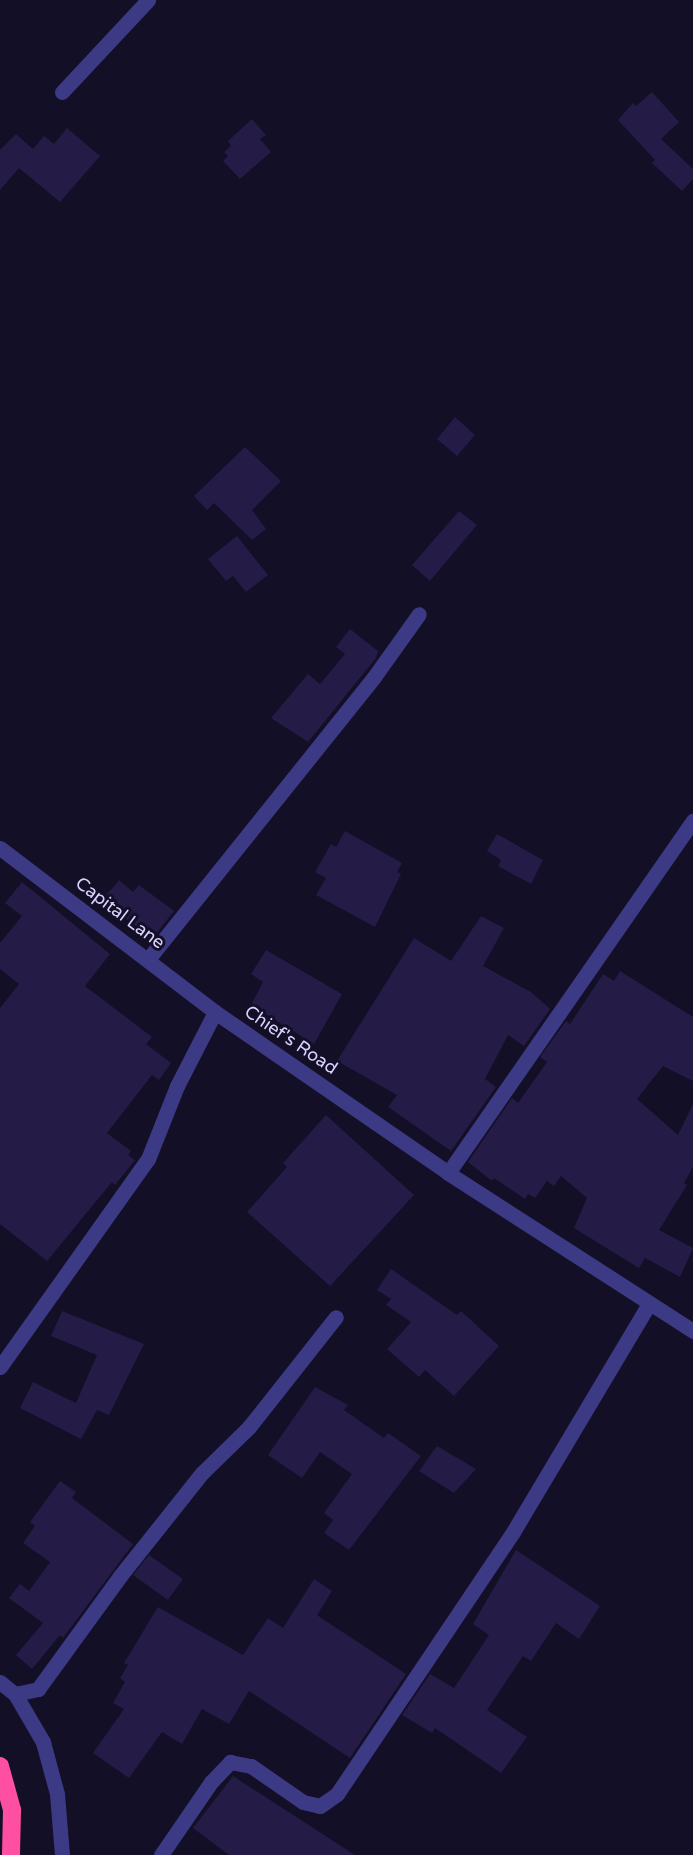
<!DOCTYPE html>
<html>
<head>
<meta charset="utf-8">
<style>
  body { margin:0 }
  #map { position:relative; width:693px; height:1855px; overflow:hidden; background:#130f26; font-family:"Varela Round",sans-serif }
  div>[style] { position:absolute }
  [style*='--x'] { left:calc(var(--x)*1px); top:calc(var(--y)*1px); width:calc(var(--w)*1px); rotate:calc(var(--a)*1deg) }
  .building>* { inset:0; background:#241b47 }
  .minor>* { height:15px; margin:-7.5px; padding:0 7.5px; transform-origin:7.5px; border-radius:7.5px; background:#3d3a85 }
  .highway>* { height:18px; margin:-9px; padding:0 9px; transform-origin:9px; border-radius:9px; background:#ff4fa3 }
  span { translate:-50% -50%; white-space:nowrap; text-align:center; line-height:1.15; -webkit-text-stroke:6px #130f26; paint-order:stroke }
  .street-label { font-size:18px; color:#d9d4ff }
</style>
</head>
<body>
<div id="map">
  <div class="building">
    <i style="clip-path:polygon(652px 92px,679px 122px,661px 139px,693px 169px,693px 179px,682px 191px,652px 163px,655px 160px,618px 120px,633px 103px,636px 106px)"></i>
    <i style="clip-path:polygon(252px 119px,266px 135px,260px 139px,271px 152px,240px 179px,223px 161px,228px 156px,224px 152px,231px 146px,228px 141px)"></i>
    <i style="clip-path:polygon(67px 128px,100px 156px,60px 202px,19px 168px,0 190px,0 150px,16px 134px,33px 149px,44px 136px,54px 144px)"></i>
    <i style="clip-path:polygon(455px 417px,475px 435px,457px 456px,437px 439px)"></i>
    <i style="clip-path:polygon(245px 447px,281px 481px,252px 510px,266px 529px,252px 540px,214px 503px,207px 510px,194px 496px)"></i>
    <i style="clip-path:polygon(459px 511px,477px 525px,430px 581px,412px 565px)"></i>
    <i style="clip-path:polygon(237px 536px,268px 575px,246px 592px,233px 576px,226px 581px,208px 559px)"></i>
    <i style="clip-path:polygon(350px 629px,378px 651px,376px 658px,308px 742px,271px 718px,308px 674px,320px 684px,345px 654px,336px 647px)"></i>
    <i style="clip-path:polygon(345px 831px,402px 863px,397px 872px,401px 874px,375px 927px,316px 895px,326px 878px,315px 872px,331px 844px,336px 847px)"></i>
    <i style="clip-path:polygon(497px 834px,543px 860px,531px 884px,498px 866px,501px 860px,487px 851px)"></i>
    <i style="clip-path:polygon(119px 880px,133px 892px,139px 885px,174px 911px,152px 939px,102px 900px)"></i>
    <i style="clip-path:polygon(22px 882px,110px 954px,85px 986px,152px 1037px,146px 1044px,171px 1063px,159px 1080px,152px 1075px,107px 1133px,131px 1151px,128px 1155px,135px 1160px,115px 1185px,112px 1182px,47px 1261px,0 1224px,0 1008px,19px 984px,0 969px,0 943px,22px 916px,5px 903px)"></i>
    <i style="clip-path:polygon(481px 916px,504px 928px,483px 966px,531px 992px,550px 1009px,524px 1046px,508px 1035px,485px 1079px,496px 1087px,451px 1151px,388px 1107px,397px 1095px,337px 1061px,414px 938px,451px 961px)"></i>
    <i style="clip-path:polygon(266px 950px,342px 994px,314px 1044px,251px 1005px,263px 982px,251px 974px)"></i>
    <i style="clip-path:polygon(620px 971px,693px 1017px,693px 1081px,663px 1066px,637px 1099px,678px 1135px,693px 1104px,693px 1167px,684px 1183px,687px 1185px,659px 1230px,693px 1248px,680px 1277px,645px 1258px,639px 1268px,574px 1228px,587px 1198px,561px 1176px,554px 1186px,547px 1181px,535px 1198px,528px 1194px,525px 1199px,494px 1178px,492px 1181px,468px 1162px,512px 1098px,518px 1103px,547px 1062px,540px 1057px,566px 1021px,570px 1024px,603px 974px,614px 981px)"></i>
    <i style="clip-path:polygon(326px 1115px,414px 1195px,330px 1286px,247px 1212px,287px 1167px,283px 1163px)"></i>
    <i style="clip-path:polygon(391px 1269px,457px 1315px,461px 1311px,499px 1346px,454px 1396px,425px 1370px,419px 1377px,387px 1349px,411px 1322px,386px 1305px,391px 1299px,377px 1290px)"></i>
    <i style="clip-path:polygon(62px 1311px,144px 1344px,109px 1415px,97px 1410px,81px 1439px,20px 1408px,33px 1382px,76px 1403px,97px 1355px,51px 1336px)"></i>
    <i style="clip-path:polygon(315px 1387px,348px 1405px,344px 1410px,384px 1438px,388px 1433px,421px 1456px,349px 1550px,324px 1533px,333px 1520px,324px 1513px,352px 1474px,320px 1452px,302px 1478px,268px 1455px)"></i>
    <i style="clip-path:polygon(437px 1446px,476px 1469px,454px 1493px,419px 1471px)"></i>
    <i style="clip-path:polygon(60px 1481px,76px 1492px,72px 1498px,133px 1544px,63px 1638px,60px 1635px,32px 1669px,16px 1655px,43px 1623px,9px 1598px,20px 1584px,29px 1591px,50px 1562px,23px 1543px,35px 1526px,30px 1522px)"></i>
    <i style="clip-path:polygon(516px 1550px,600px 1606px,579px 1639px,556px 1623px,531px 1661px,523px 1656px,487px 1710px,527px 1737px,501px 1773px,435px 1728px,432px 1733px,402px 1715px,430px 1674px,454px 1688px,489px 1635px,473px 1624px)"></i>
    <i style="clip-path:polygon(149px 1555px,183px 1579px,168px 1600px,133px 1575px)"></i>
    <i style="clip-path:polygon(314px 1579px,332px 1591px,317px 1615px,406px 1674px,350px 1758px,249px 1691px,229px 1724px,202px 1709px,182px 1744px,162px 1732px,129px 1778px,93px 1753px,124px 1709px,113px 1703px,125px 1682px,120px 1678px,128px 1665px,124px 1663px,158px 1607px,243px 1655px,268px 1618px,283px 1628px)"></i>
    <i style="clip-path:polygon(233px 1776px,355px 1855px,229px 1855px,193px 1828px)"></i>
  </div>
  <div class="minor">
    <i style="--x:62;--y:92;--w:126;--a:-46.9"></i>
    <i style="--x:0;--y:848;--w:270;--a:37.3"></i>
    <i style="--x:149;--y:958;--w:360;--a:-51.3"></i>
    <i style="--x:374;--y:677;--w:77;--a:-54.5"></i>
    <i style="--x:448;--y:1173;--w:429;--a:-55.2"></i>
    <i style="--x:0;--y:1367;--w:255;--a:-54.6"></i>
    <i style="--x:148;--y:1159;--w:79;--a:-68.3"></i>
    <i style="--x:177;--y:1086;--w:83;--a:-62.8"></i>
    <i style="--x:215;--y:1012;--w:283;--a:34.6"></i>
    <i style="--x:448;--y:1173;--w:292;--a:32.8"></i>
    <i style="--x:0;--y:1682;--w:19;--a:39"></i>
    <i style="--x:15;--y:1694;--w:56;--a:59.7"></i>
    <i style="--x:43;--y:1742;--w:54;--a:74.9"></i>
    <i style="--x:57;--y:1794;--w:61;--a:85.3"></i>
    <i style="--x:15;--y:1694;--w:24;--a:-12"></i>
    <i style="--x:38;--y:1689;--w:140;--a:-54"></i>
    <i style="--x:120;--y:1576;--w:132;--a:-51.5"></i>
    <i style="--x:202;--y:1473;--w:66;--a:-44.4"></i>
    <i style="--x:249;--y:1427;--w:140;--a:-51.7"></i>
    <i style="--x:161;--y:1855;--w:88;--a:-55.6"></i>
    <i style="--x:211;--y:1782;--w:28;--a:-46"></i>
    <i style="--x:230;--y:1762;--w:21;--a:11"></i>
    <i style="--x:251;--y:1766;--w:63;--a:34.7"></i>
    <i style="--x:303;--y:1802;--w:17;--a:13"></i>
    <i style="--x:320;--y:1806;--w:21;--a:-35"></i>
    <i style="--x:337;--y:1794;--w:316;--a:-56.1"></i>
    <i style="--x:513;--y:1532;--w:265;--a:-59.2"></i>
  </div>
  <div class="highway">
    <i style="--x:0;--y:1766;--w:46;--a:74.7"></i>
    <i style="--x:12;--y:1810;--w:45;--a:91.3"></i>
  </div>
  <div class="street-label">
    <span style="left:120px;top:913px;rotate:37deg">Capital Lane</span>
    <span style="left:291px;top:1040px;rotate:34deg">Chief's Road</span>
  </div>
</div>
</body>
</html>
